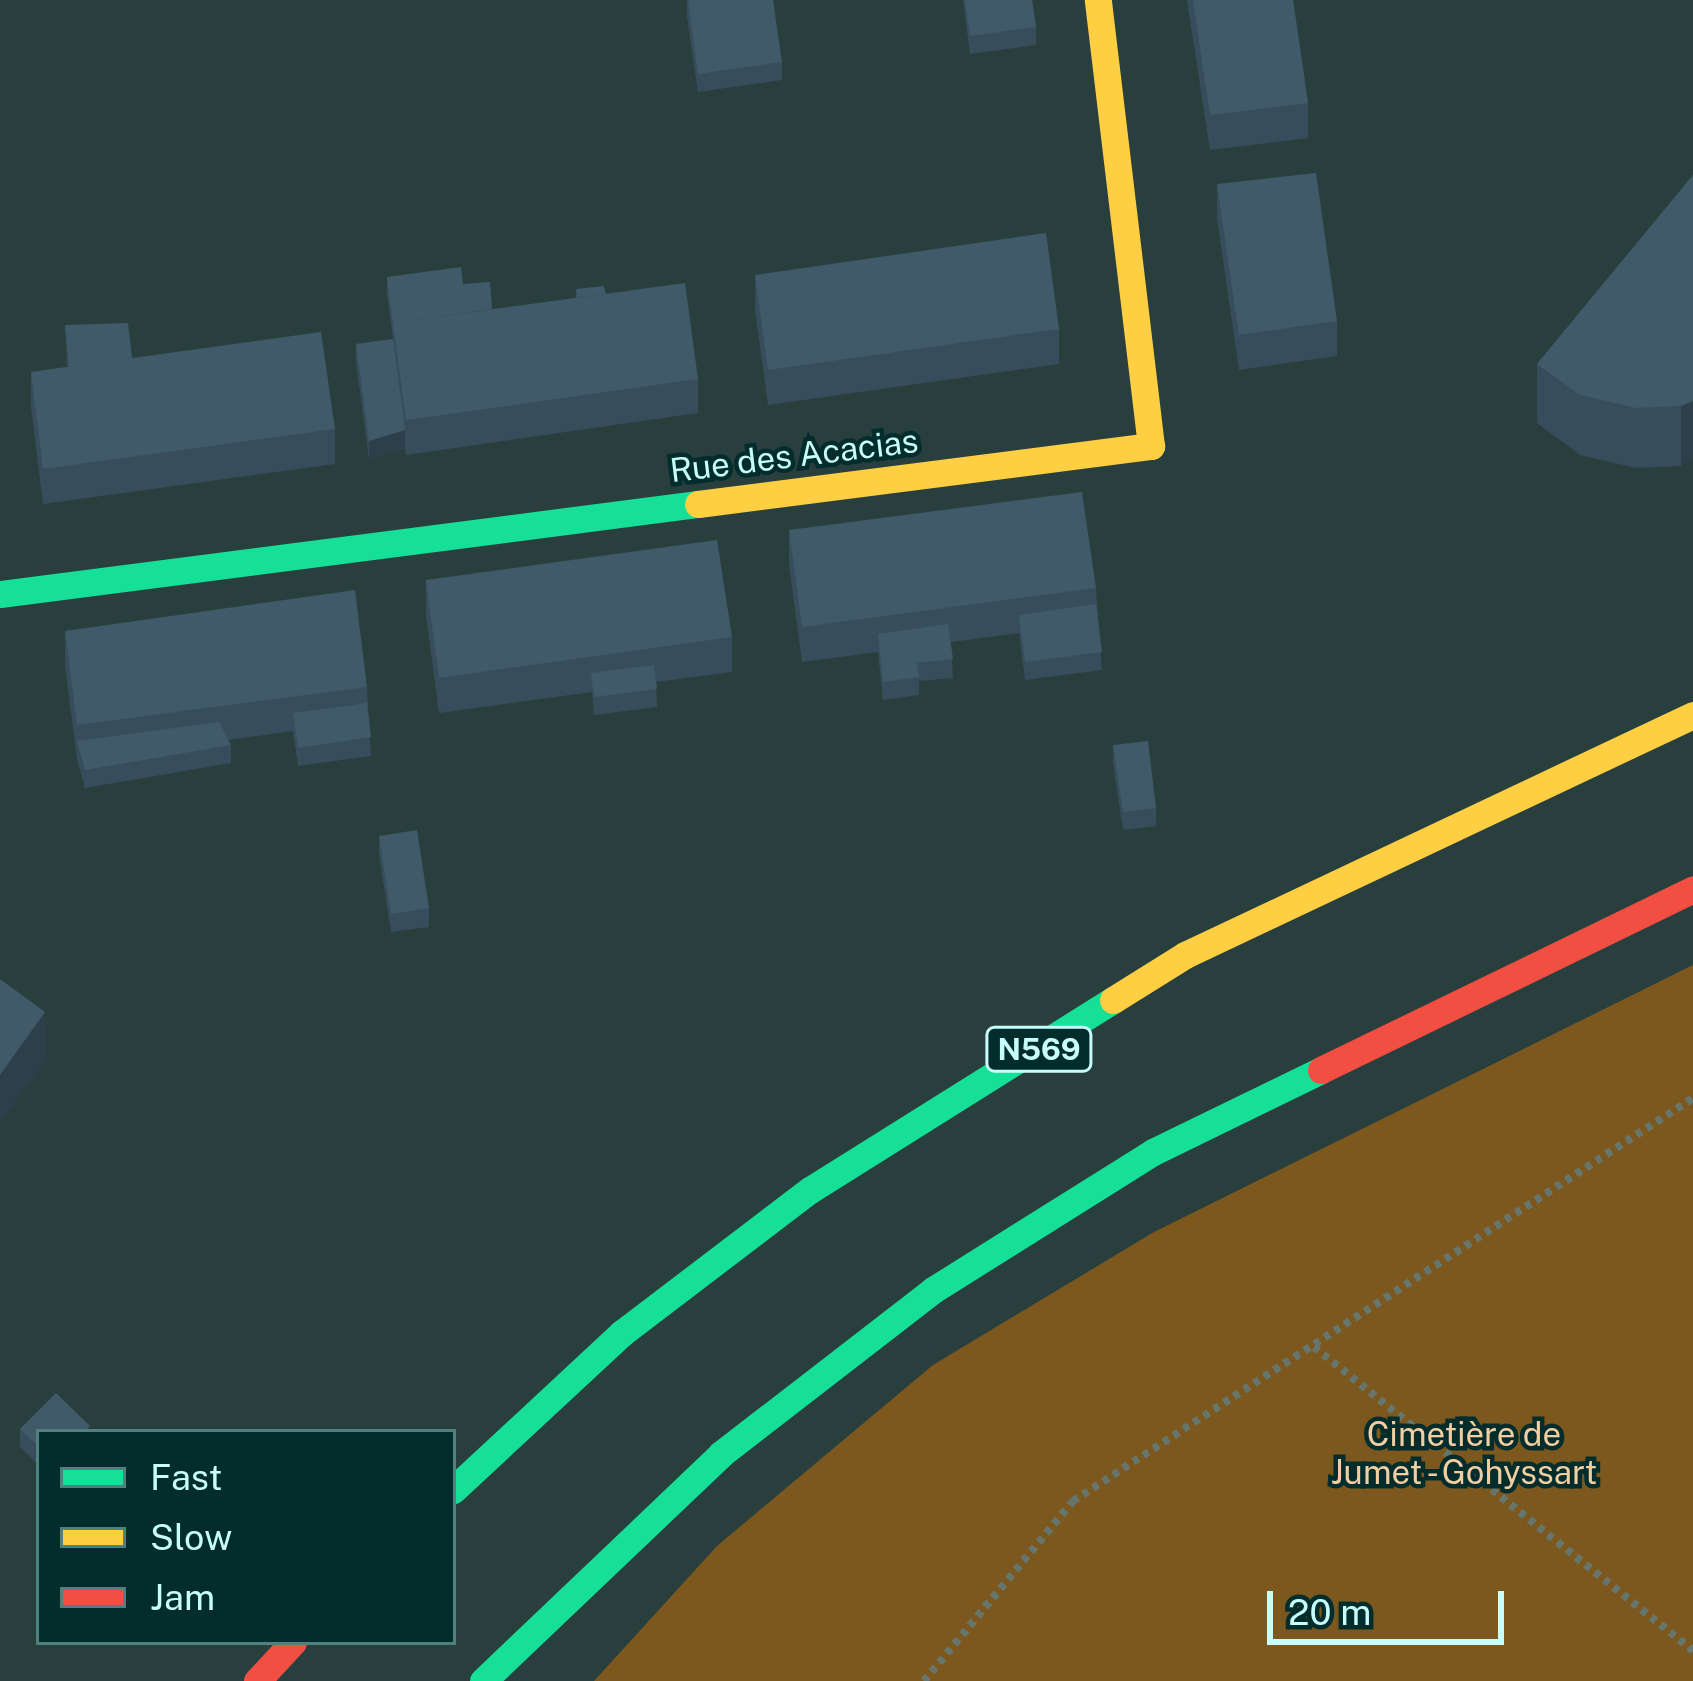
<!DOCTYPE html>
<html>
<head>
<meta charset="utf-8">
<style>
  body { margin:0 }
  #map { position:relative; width:1693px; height:1681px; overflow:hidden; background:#293f3e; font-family:"Public Sans",sans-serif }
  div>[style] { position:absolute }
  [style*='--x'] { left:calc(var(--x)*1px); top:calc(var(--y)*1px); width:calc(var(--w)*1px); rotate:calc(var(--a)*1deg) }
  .green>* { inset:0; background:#7c581e }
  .path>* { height:8px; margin-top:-4px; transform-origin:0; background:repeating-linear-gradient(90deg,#66766c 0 6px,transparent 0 12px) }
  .fast>* { height:27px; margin:-13.5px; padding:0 13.5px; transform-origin:13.5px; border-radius:13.5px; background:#16e098 }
  .slow>* { height:27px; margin:-13.5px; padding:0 13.5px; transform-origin:13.5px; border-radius:13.5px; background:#ffcf43 }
  .jam>* { height:27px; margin:-13.5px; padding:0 13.5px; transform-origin:13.5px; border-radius:13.5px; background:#f24e42 }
  .wall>* { inset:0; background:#374d5b }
  .shaded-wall>* { inset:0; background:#2d3f4a }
  .building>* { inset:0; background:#405a6a }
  span { translate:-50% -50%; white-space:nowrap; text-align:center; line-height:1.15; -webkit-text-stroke:9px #032d2c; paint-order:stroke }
  .shield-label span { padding:3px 9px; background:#032d2c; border:3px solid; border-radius:9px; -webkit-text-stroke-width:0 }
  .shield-label { font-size:30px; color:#c7fefb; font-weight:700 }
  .street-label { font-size:33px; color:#c7fefb }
  .park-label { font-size:33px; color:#f3cea0 }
  .legend { position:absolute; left:36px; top:1429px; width:420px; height:216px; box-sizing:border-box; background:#032d2c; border:3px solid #51817f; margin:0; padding:15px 21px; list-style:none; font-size:36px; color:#c7fefb }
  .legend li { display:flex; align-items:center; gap:24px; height:60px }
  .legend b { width:60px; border:3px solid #51817f }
  .scale { position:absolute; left:1267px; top:1591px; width:237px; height:54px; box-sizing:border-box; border:6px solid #c7fefb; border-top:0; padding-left:15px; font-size:36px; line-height:42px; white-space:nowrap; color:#c7fefb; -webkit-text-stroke:9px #032d2c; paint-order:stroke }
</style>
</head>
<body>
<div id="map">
  <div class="green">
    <i style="clip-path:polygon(1693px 965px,1693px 1681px,594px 1681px,717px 1546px,933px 1365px,1154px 1232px)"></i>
  </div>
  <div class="path">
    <i style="--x:1314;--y:1347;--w:486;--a:38.7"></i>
    <i style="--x:924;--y:1681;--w:234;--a:-50.4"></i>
    <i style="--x:1073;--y:1501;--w:739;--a:-33.02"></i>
  </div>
  <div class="fast">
    <i style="--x:0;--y:594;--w:704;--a:-7.35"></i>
    <i style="--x:453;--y:1490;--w:231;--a:-42.9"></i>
    <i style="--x:622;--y:1333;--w:236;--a:-37.3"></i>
    <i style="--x:810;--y:1190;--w:358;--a:-32.1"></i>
    <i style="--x:483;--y:1681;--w:329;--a:-43.6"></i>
    <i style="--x:721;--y:1454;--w:268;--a:-37.7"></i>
    <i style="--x:933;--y:1290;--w:260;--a:-32.1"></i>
    <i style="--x:1153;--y:1152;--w:187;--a:-26"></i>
  </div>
  <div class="slow">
    <i style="--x:698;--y:504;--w:457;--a:-7.3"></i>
    <i style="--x:1151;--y:446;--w:449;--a:-96.8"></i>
    <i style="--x:1113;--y:1000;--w:85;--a:-32"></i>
    <i style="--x:1185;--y:955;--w:562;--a:-25.29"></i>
  </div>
  <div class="jam">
    <i style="--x:1321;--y:1070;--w:414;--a:-25.9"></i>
    <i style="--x:257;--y:1681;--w:53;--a:-47.3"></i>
  </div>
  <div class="wall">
    <i style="clip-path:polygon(687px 0,782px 62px,782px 80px,698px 92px,687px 17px)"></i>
    <i style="clip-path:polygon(963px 0,1032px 0,1036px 27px,1036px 45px,970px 54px)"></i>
    <i style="clip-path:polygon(1187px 0,1293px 0,1308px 103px,1308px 138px,1210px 150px)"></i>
    <i style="clip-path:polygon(1693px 175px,1681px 466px,1636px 468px,1580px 455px,1537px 423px,1537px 364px)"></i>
    <i style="clip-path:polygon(1217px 184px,1337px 321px,1337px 356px,1239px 370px,1217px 219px)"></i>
    <i style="clip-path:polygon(755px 275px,1059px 329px,1059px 364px,768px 405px,755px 310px)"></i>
    <i style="clip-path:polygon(387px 277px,463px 284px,492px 309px,576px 298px,576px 289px,606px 294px,698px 379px,698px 413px,406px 455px,405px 447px,405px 449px,369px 459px,356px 362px,356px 344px,393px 339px,387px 295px)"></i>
    <i style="clip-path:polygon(65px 325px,132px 358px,335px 429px,335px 464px,43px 504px,31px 407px,31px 372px,67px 367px)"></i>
    <i style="clip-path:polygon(789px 530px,1096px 588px,1102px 670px,1025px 680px,1019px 633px,951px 642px,953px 678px,919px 681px,919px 695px,883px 700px,878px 652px,802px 662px,789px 565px)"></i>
    <i style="clip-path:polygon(426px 580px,732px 637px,732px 672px,656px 682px,657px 707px,594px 715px,592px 692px,439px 713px,426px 615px)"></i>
    <i style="clip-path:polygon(65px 631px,367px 687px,371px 756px,298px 766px,293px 731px,228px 740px,231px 745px,231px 763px,85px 788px,77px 759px,65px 666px)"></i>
    <i style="clip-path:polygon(1113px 745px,1156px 808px,1156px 826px,1123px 830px,1113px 763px)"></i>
    <i style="clip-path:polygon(379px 836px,429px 908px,429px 927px,391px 932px,379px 854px)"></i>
    <i style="clip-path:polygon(20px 1429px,90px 1432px,39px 1432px,39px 1466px,20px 1447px)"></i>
  </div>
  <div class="shaded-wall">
    <i style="clip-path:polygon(1693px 401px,1693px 460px,1681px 466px,1681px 406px)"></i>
    <i style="clip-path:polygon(405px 430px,405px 449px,369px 459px,369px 441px)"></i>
    <i style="clip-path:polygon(45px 1012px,45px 1061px,0 1123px,0 1075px)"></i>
  </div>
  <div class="building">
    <i style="clip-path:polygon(688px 0,773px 0,782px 62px,698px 74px)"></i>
    <i style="clip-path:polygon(965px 0,1032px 0,1036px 27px,970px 36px)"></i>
    <i style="clip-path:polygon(1193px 0,1293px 0,1308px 103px,1210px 115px)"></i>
    <i style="clip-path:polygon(1316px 173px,1337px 321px,1239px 335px,1217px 184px)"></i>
    <i style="clip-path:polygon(1693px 175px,1693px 401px,1681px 406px,1636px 408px,1580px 395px,1537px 364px)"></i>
    <i style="clip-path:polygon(1046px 233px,1059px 329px,768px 370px,755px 275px)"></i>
    <i style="clip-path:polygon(461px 267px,463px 284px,490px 282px,492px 309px,393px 323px,387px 277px)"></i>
    <i style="clip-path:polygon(685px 283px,698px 379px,406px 420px,393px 323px)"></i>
    <i style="clip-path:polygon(604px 286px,606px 294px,577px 297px,576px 289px)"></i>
    <i style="clip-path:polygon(128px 323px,132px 358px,69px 367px,65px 325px)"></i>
    <i style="clip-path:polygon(321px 332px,335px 429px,43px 469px,31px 372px)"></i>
    <i style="clip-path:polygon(393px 339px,405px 430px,369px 441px,356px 344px)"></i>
    <i style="clip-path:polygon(1082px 492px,1096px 588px,802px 627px,789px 530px)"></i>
    <i style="clip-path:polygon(717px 540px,732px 637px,439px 678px,426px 580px)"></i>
    <i style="clip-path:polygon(355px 590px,367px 687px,77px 725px,65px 631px)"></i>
    <i style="clip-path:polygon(1096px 604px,1102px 652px,1025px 662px,1019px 615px)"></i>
    <i style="clip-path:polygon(948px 624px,953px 659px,917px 663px,919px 677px,883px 682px,878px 634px)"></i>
    <i style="clip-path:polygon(654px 665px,657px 689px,594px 697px,591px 673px)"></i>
    <i style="clip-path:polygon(367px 703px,371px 737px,298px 748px,293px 713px)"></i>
    <i style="clip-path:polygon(219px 722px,231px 745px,85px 770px,77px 741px)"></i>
    <i style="clip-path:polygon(1148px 741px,1156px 808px,1123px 812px,1113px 745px)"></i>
    <i style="clip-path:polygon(417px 830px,429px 908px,391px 914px,379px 836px)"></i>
    <i style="clip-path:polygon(0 979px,45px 1012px,0 1075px)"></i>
    <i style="clip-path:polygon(56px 1393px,90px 1426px,84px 1432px,39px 1432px,39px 1447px,20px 1429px)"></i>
  </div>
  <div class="shield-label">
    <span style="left:1039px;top:1049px">N569</span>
  </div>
  <div class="street-label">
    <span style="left:794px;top:456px;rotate:-7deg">Rue des Acacias</span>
  </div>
  <div class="park-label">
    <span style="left:1464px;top:1454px">Cimetière de<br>Jumet - Gohyssart</span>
  </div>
  <ul class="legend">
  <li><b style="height:15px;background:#16e098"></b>Fast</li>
  <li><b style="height:15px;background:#ffcf43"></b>Slow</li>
  <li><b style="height:15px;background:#f24e42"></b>Jam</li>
  </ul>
  <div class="scale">20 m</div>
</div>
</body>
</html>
